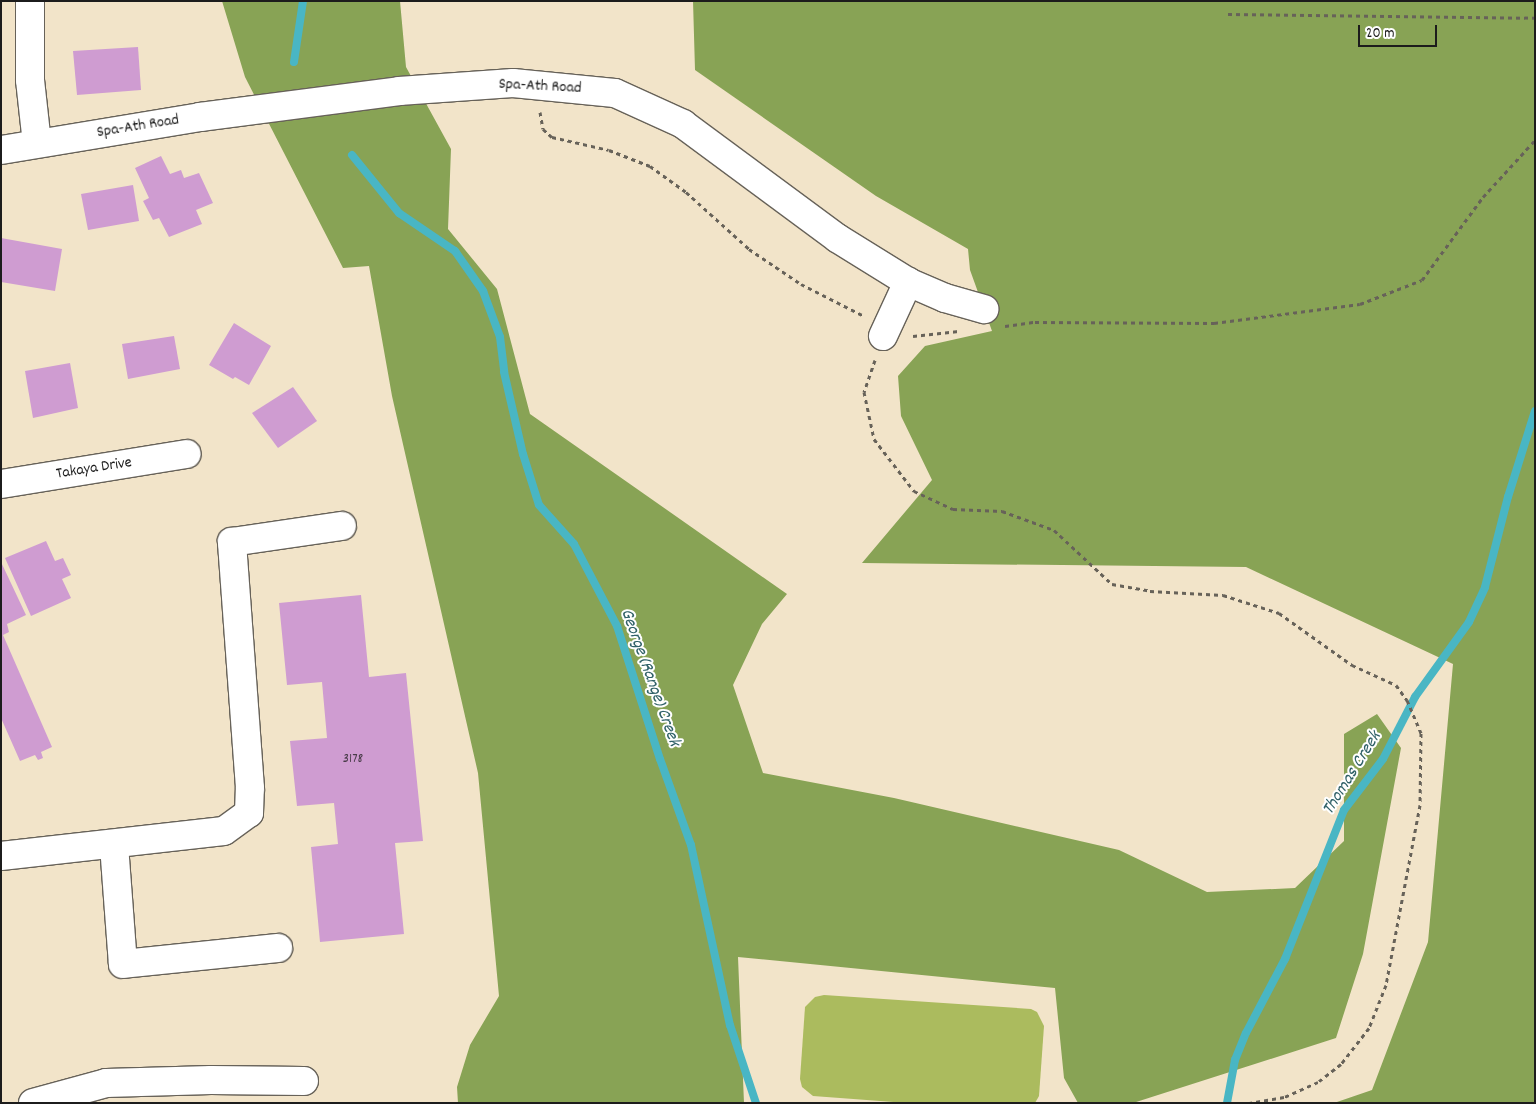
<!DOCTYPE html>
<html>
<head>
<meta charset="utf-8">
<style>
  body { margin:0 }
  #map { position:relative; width:1536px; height:1104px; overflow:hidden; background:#f2e4c9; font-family:Dekko,sans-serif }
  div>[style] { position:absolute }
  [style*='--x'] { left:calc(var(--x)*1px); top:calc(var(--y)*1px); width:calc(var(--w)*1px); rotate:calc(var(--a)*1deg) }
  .green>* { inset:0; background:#abbb5e }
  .forest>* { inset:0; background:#88a355 }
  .stream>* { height:8px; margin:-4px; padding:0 4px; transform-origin:4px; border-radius:4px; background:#49b6c4 }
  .building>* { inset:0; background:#cf9cd1 }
  .path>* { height:3px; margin-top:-1.5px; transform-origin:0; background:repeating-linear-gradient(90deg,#676259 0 4px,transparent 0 8px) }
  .roads { filter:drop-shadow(1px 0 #676259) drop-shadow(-1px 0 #676259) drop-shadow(0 1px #676259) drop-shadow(0 -1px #676259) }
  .minor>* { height:28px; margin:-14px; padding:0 14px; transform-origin:14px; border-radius:14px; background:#fff }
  span { translate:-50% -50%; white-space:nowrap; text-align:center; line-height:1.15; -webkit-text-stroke:4px #fff; paint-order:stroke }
  .number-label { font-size:14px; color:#493c49 }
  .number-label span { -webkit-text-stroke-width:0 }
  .street-label { font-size:16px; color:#1c1c1c }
  .water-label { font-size:18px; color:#306168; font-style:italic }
  .frame { position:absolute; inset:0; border:2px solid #1c1c1c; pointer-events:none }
  .scale { position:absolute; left:1358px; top:25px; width:79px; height:22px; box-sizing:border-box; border:2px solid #1c1c1c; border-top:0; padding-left:6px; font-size:15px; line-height:18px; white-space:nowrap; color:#1c1c1c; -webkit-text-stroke:4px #fff; paint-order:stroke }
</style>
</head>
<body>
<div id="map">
  <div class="green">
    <i style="clip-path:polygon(824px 995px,1031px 1009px,1037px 1012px,1044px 1026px,1039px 1096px,1035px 1103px,907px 1103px,813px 1096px,802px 1087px,800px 1079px,805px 1007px,815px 997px)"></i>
  </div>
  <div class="forest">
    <i style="clip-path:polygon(222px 1px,400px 1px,406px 67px,451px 149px,448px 229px,497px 289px,530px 414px,787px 594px,762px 624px,733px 685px,763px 773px,894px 798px,1119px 850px,1207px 892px,1295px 888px,1344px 841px,1344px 734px,1377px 714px,1401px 748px,1363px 954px,1336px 1038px,1133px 1103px,1078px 1103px,1064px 1078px,1055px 988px,738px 957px,744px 1103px,458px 1103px,457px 1087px,470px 1045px,499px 996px,478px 773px,392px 396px,369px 266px,343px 268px,245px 77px)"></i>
    <i style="clip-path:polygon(693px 1px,1535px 1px,1535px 1103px,1334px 1103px,1372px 1090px,1428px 942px,1453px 664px,1246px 567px,862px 563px,932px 480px,901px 416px,898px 376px,925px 346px,992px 331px,970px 270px,968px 249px,876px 196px,695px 70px)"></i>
  </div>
  <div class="stream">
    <i style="--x:294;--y:62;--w:62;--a:-81.6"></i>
    <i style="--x:352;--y:155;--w:75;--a:51"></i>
    <i style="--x:399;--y:213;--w:68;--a:34.2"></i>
    <i style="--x:455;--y:251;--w:49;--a:55"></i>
    <i style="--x:483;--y:291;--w:49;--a:69.7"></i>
    <i style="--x:500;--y:337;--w:35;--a:83"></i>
    <i style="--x:504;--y:372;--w:84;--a:77"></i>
    <i style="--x:523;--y:454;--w:53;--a:72.6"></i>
    <i style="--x:539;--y:505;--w:52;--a:48.1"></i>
    <i style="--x:574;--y:544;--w:93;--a:62.3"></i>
    <i style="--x:617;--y:626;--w:140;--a:72.1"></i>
    <i style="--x:660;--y:759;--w:91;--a:70.2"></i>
    <i style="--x:691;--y:845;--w:184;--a:77.8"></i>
    <i style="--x:730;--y:1025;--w:82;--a:71.6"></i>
    <i style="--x:1227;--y:1103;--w:44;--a:-79.5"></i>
    <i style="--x:1235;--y:1060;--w:29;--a:-68"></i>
    <i style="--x:1246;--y:1033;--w:84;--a:-62.2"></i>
    <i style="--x:1285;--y:959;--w:160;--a:-68.4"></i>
    <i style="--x:1344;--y:810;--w:64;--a:-52.6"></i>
    <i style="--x:1383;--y:759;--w:70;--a:-62.7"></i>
    <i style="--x:1415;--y:697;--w:92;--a:-54.2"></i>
    <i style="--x:1469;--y:622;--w:38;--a:-65"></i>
    <i style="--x:1485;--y:587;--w:93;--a:-75.7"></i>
    <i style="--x:1508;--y:497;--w:90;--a:-72.6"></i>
  </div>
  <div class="building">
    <i style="clip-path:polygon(138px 47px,141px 90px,77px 95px,73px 51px)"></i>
    <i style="clip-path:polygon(161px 156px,170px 174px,181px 170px,184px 178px,199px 173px,213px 203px,196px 210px,202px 224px,169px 237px,159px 218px,153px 220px,143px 201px,149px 198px,135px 168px)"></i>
    <i style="clip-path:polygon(133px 185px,139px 221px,88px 230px,81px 194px)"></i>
    <i style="clip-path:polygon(1px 238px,62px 249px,55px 291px,1px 282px)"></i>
    <i style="clip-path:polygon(234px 323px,271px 346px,249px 385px,235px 377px,233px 379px,209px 365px)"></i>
    <i style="clip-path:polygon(174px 336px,180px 369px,128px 379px,122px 344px)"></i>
    <i style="clip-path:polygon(70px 363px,78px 408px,33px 418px,25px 371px)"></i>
    <i style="clip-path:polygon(293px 387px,317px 421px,278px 448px,252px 413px)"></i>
    <i style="clip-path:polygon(46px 541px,55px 561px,63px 558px,71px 575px,62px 579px,71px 598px,31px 616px,5px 558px)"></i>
    <i style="clip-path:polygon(1px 562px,26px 615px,7px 624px,9px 632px,3px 635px,52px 747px,41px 752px,43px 758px,38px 760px,35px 755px,20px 761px,1px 718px)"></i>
    <i style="clip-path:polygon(361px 595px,369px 677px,406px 673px,423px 841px,395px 843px,404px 934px,320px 942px,311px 847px,338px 844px,334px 803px,297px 806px,290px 741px,327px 738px,322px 682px,287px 685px,279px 603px)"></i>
  </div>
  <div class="path">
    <i style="--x:1228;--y:14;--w:307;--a:0.7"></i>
    <i style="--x:540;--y:112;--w:17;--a:80"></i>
    <i style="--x:543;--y:129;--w:12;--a:42"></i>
    <i style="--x:552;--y:137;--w:58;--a:12.8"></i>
    <i style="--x:609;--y:150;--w:44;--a:21.3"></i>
    <i style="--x:650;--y:166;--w:44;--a:35.8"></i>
    <i style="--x:686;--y:192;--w:85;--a:42.1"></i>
    <i style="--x:749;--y:249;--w:63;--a:33.9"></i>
    <i style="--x:801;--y:284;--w:71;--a:26.9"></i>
    <i style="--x:1005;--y:326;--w:30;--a:-8"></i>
    <i style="--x:1035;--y:322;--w:179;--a:0.3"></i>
    <i style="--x:1214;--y:323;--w:147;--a:-7.4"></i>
    <i style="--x:1360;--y:304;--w:66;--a:-21.2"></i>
    <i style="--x:1422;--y:280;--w:103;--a:-53.7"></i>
    <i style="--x:1483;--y:197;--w:77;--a:-47.6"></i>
    <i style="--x:913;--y:336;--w:46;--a:-6.2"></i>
    <i style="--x:875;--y:360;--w:34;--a:109"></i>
    <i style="--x:864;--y:392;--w:48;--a:78"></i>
    <i style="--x:874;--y:439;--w:66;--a:52.4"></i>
    <i style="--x:914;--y:491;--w:43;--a:24.8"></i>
    <i style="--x:953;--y:509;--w:49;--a:2.3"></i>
    <i style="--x:1002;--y:511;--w:55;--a:20.1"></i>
    <i style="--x:1054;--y:530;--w:79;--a:43"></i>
    <i style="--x:1112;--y:584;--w:39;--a:10"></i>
    <i style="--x:1150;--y:591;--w:73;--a:3.1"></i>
    <i style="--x:1223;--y:595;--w:59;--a:17.8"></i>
    <i style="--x:1279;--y:613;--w:90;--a:35.5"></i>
    <i style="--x:1352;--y:665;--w:48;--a:24.4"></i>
    <i style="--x:1396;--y:685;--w:19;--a:54"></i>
    <i style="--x:1407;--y:700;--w:36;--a:67"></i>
    <i style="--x:1421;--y:733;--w:72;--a:90.8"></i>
    <i style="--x:1420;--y:805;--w:183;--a:100.7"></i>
    <i style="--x:1386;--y:985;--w:46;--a:111.6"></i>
    <i style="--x:1369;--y:1028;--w:46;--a:127.9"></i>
    <i style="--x:1341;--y:1064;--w:29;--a:142"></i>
    <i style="--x:1318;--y:1082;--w:37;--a:156"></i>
    <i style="--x:1284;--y:1097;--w:35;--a:170"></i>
  </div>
  <div class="roads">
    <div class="minor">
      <i style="--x:30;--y:1;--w:79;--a:90"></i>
      <i style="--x:30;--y:80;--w:63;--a:83.7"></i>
      <i style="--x:1;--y:150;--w:202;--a:-9.4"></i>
      <i style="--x:200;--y:117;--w:201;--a:-7.4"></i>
      <i style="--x:399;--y:91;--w:114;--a:-4"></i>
      <i style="--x:513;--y:83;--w:102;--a:5.6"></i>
      <i style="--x:615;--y:93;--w:75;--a:24.5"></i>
      <i style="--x:683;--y:124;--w:192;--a:36.5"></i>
      <i style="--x:837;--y:238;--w:84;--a:31.8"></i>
      <i style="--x:908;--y:282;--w:40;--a:23.4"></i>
      <i style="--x:945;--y:298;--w:41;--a:15.8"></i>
      <i style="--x:883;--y:336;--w:60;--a:-65.2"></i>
      <i style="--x:1;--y:484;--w:188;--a:-9.2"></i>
      <i style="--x:114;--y:845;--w:119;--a:85.7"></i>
      <i style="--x:123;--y:964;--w:156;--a:-5.9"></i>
      <i style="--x:1;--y:856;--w:224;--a:-6.4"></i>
      <i style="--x:224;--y:831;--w:31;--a:-36"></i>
      <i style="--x:249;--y:813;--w:25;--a:-88"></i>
      <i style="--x:250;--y:788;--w:247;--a:-94.2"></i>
      <i style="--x:232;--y:542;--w:111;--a:-8.3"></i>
      <i style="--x:33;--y:1103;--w:76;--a:-15.3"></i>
      <i style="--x:106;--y:1083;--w:105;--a:-1.6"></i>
      <i style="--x:211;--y:1080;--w:93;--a:0.6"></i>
    </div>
  </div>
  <div class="number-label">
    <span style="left:353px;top:759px">3178</span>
  </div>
  <div class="street-label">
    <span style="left:540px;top:87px;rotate:3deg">Spa-Ath Road</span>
    <span style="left:138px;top:127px;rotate:-9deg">Spa-Ath Road</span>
    <span style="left:94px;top:469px;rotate:-9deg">Takaya Drive</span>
  </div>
  <div class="water-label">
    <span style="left:649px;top:678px;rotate:70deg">George (Range) Creek</span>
    <span style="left:1353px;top:774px;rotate:-58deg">Thomas Creek</span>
  </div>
  <div class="frame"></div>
  <div class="scale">20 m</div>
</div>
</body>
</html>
